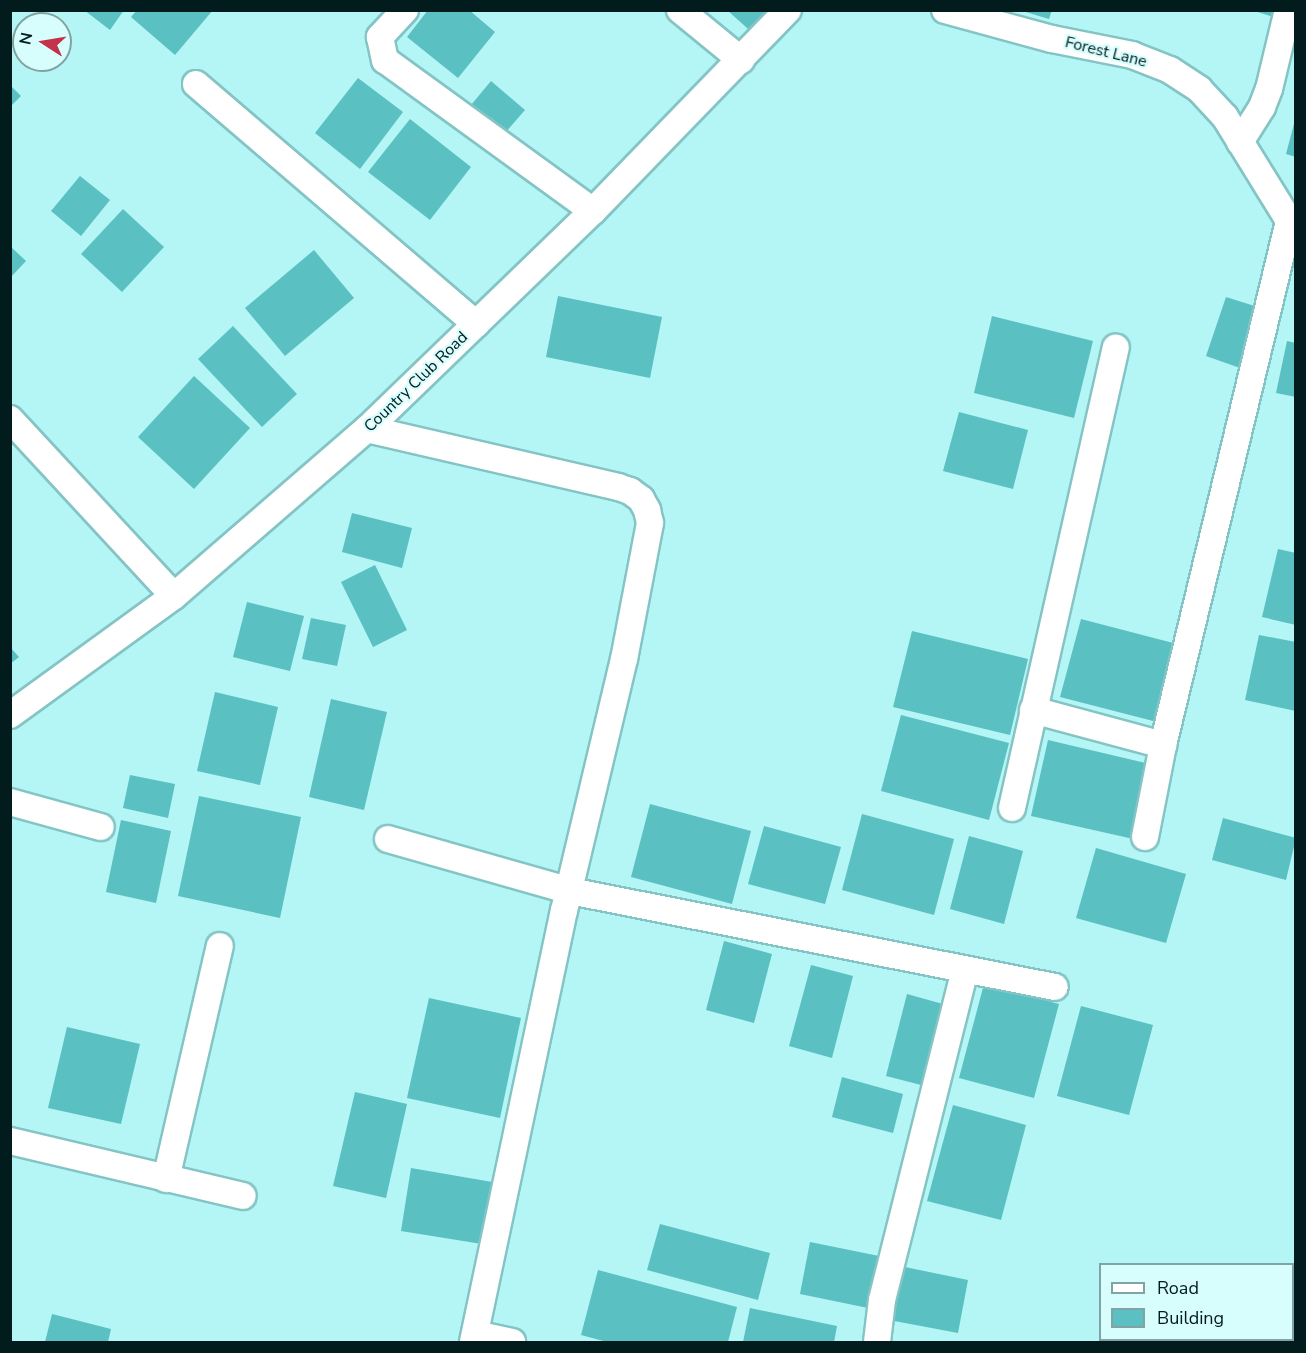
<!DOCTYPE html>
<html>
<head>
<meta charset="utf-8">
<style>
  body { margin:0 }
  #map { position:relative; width:1306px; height:1353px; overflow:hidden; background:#b4f5f5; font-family:"Nunito Sans",sans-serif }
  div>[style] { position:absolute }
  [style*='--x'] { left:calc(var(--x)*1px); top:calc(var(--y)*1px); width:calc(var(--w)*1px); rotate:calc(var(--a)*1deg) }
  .building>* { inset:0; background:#5ac0c1 }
  .roads { filter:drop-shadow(2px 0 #84c4c4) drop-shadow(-2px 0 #84c4c4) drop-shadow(0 2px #84c4c4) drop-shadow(0 -2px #84c4c4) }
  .minor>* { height:26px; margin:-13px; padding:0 13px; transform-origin:13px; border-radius:13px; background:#fff }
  span { translate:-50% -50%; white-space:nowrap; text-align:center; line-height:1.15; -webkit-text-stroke:4.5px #d7fdfd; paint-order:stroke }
  .street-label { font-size:16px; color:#021c1d }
  .frame { position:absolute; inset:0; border:12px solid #021c1d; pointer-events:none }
  .legend { position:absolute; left:1099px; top:1263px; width:195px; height:78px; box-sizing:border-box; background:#d7fdfd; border:2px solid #82a3a3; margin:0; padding:8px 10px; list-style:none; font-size:18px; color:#021c1d }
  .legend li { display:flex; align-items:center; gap:12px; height:30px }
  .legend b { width:30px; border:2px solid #82a3a3 }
  .north { position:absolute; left:12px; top:12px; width:60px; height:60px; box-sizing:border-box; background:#d7fdfd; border:2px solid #82a3a3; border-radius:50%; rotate:282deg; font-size:16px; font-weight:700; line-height:24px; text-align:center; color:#021c1d }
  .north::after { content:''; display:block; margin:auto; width:21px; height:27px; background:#c3324a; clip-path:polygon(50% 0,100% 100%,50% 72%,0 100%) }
</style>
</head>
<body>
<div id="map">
  <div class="building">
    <i style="clip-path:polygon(84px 10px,124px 10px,110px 30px)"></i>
    <i style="clip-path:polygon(137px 10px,213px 10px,175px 55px,131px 17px)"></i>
    <i style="clip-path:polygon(428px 10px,469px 10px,495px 32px,458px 78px,407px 37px)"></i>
    <i style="clip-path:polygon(727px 10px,778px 10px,756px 36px)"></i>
    <i style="clip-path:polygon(1019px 10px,1052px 10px,1049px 19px)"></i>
    <i style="clip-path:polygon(1251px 10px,1279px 10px,1277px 18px)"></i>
    <i style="clip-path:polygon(358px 78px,403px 112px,360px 169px,315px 133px)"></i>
    <i style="clip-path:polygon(491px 81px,525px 110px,504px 134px,471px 105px)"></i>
    <i style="clip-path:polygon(10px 85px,21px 96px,10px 107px)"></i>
    <i style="clip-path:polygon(410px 119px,471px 167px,430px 220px,368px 172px)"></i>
    <i style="clip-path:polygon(1295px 120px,1296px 120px,1296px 157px,1286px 154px)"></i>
    <i style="clip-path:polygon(80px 176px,110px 200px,81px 236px,51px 211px)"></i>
    <i style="clip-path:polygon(123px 209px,164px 247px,122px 292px,81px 254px)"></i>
    <i style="clip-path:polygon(10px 246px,26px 261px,10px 278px)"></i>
    <i style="clip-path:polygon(314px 250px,354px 298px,285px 356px,245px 308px)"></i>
    <i style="clip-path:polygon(558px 296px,662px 317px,650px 378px,546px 357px)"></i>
    <i style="clip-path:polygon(1226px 297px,1261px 308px,1240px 368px,1206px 356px)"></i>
    <i style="clip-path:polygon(992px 316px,1093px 341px,1074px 418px,974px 393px)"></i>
    <i style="clip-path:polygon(233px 326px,297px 394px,262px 427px,198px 359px)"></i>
    <i style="clip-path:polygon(1287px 341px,1296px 343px,1296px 397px,1276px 393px)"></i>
    <i style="clip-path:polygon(194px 376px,250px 428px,194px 489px,138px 437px)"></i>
    <i style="clip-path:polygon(959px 412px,1028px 430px,1013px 489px,943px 471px)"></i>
    <i style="clip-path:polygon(352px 513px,412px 528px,402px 568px,342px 552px)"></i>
    <i style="clip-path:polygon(1278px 549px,1296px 553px,1296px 625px,1262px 617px)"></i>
    <i style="clip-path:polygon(375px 565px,407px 630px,373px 647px,341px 582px)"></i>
    <i style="clip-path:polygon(247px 602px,304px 616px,290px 671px,233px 657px)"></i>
    <i style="clip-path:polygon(311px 618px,346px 625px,337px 666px,302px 659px)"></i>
    <i style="clip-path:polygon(1081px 619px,1177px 644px,1157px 722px,1060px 697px)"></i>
    <i style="clip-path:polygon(912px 631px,1028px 659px,1010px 735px,893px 707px)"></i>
    <i style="clip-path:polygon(1259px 635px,1296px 642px,1296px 711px,1245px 700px)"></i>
    <i style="clip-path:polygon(10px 647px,19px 657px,10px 664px)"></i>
    <i style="clip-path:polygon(215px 692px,278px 707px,260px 785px,197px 771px)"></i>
    <i style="clip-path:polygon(331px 699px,387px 712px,364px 810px,309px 797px)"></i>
    <i style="clip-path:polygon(901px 715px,1009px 743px,989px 820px,881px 791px)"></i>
    <i style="clip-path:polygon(1048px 740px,1154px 765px,1138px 840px,1031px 816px)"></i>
    <i style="clip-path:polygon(130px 775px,175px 784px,168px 818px,123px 808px)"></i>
    <i style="clip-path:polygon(199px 796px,301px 817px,280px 918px,178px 896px)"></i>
    <i style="clip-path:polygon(650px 804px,751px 831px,732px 904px,631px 877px)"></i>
    <i style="clip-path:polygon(862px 814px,954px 839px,934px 915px,842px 890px)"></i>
    <i style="clip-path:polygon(1223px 818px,1296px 838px,1286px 880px,1212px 860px)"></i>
    <i style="clip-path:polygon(121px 820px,171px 831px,156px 903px,106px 892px)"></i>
    <i style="clip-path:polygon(764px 826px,841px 847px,825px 904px,748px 884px)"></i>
    <i style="clip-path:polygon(969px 836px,1023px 851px,1004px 924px,950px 909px)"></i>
    <i style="clip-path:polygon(1096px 848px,1186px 874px,1166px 943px,1076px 918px)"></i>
    <i style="clip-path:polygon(724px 941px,772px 954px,754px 1023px,706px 1010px)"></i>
    <i style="clip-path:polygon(811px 965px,853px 976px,832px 1058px,789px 1046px)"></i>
    <i style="clip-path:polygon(984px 984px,1059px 1004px,1034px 1098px,959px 1078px)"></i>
    <i style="clip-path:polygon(907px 994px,950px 1006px,929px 1087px,886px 1076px)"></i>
    <i style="clip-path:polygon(429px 998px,521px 1018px,500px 1118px,407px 1098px)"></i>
    <i style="clip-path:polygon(1081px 1006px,1153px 1025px,1129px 1115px,1057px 1096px)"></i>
    <i style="clip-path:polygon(67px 1027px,140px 1044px,121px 1124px,48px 1108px)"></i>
    <i style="clip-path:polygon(842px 1077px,903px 1094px,893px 1133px,832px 1117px)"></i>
    <i style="clip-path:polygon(355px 1092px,407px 1104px,386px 1198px,333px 1186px)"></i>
    <i style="clip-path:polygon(953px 1105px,1026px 1125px,1001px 1220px,927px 1201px)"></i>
    <i style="clip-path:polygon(411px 1168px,498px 1183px,488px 1245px,401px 1231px)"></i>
    <i style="clip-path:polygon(660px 1224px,770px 1253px,758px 1300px,647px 1270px)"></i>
    <i style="clip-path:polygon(810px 1242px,879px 1256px,868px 1308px,800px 1294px)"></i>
    <i style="clip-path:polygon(900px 1266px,968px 1280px,958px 1333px,889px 1320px)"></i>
    <i style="clip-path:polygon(598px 1270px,737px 1307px,728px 1342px,607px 1342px,581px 1335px)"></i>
    <i style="clip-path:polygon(750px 1308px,837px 1326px,834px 1342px,743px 1342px)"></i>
    <i style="clip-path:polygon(52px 1314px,111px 1329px,108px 1342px,45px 1342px)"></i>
  </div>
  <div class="roads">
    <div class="minor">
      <i style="--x:405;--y:10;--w:37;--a:133"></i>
      <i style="--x:380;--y:37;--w:24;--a:78"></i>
      <i style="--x:385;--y:60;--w:257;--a:36"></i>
      <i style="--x:680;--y:10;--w:79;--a:39.3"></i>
      <i style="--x:945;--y:10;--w:111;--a:15.2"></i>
      <i style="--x:1052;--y:39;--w:82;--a:11.3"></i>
      <i style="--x:1132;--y:55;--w:41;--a:21.5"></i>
      <i style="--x:1170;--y:70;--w:35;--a:33"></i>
      <i style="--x:1199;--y:89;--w:38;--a:47"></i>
      <i style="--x:1225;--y:117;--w:135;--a:58.3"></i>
      <i style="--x:196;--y:84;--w:369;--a:40.6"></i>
      <i style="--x:1240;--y:142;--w:41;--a:-57.8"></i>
      <i style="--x:1262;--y:107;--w:19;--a:-69"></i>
      <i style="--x:1269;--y:89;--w:81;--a:-76.5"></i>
      <i style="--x:10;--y:419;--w:241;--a:47.2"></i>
      <i style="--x:367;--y:429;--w:258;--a:13"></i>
      <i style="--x:618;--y:487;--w:13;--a:18"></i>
      <i style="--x:630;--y:491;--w:14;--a:36"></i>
      <i style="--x:641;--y:499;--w:13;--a:61"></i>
      <i style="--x:647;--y:510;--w:13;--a:77"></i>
      <i style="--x:650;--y:523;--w:138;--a:100.8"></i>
      <i style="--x:624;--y:659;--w:258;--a:103.4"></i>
      <i style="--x:564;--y:910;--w:441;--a:101.9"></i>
      <i style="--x:1033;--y:710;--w:135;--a:15.1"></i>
      <i style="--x:10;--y:715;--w:203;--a:-36"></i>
      <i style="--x:174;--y:596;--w:255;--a:-40.9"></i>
      <i style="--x:367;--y:429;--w:314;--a:-44"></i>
      <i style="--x:593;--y:211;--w:280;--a:-45.9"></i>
      <i style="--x:10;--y:802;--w:94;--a:15.4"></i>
      <i style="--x:1012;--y:808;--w:472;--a:-77.3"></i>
      <i style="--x:1145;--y:837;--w:94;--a:-78.9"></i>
      <i style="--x:1163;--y:745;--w:539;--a:-76.48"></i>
      <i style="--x:388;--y:839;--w:189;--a:15.9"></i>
      <i style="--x:570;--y:891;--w:494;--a:11.2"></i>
      <i style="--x:10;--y:1141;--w:239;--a:13.3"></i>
      <i style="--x:166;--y:1179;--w:239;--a:-77"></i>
      <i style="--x:475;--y:1334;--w:38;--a:12"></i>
      <i style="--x:877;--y:1342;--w:42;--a:-83.2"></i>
      <i style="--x:882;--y:1300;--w:340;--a:-75.9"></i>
    </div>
  </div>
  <div class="street-label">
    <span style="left:1106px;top:52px;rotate:14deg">Forest Lane</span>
    <span style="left:416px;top:382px;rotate:-44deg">Country Club Road</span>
  </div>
  <div class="frame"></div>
  <ul class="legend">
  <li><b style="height:8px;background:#fff"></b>Road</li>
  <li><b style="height:16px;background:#5ac0c1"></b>Building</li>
  </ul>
  <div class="north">N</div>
</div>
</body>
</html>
